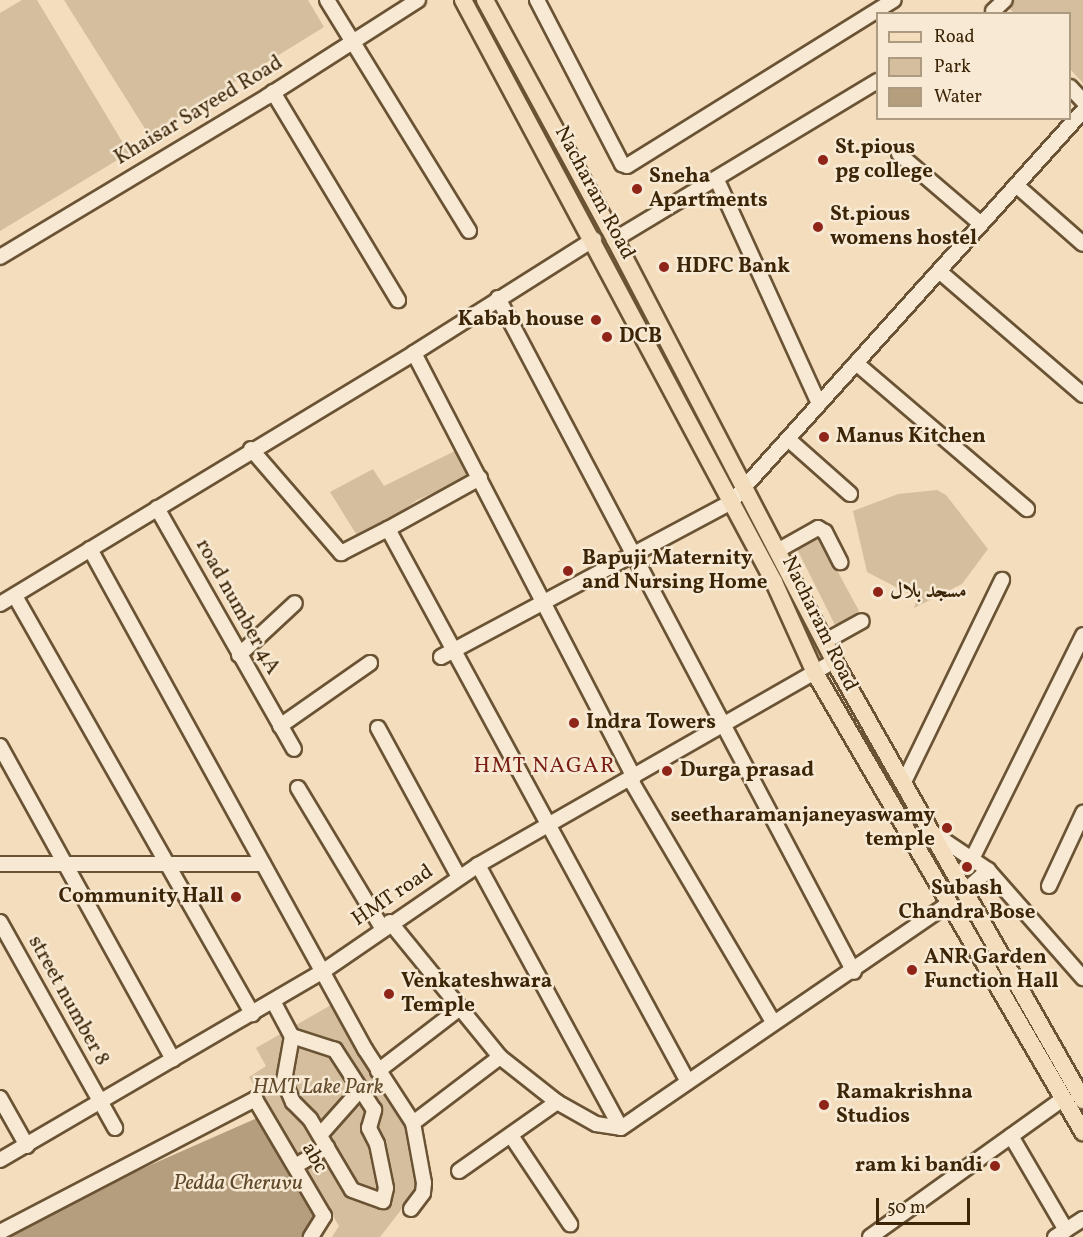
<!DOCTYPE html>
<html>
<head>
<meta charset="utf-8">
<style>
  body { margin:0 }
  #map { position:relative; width:1083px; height:1237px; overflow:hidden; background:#f3ddbc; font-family:Vollkorn,Amiri,serif }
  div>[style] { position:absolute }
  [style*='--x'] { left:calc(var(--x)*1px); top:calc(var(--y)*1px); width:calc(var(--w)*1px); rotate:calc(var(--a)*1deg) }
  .green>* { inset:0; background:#d4be9d }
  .water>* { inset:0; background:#b59e7e }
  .roads { filter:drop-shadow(2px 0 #6a5334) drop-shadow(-2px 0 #6a5334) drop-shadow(0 2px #6a5334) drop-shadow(0 -2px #6a5334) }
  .minor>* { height:14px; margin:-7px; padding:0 7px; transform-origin:7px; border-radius:7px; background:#f7e9d3 }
  .major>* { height:16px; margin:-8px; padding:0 8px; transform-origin:8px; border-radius:8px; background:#f3ddbc }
  .dots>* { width:16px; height:16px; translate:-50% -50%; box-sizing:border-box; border:3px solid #f7e9d3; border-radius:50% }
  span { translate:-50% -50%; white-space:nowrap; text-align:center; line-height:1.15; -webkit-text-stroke:5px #f7e9d3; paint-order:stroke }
  .street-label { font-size:21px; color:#3c2507 }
  .poi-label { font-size:21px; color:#3c2507; font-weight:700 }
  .left { translate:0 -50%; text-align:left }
  .right { translate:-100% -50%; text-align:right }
  .park-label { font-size:21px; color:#624b2c; font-style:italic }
  .neighbourhood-label { font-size:22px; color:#7a1f14; letter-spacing:1.5px }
  .water-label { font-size:22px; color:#60492b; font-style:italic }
  .legend { position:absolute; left:876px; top:12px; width:195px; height:108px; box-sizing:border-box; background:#f7e9d3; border:2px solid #ac9b81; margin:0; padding:8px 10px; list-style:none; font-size:18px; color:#3c2507 }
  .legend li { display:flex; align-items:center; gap:12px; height:30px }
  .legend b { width:30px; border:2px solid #ac9b81 }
  .scale { position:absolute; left:876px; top:1198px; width:94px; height:27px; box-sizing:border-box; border:3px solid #3c2507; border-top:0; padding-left:8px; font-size:18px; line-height:21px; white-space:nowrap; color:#3c2507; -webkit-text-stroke:4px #f7e9d3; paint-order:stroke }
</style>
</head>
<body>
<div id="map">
  <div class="green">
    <i style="clip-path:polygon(22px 0,37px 0,129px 153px,0 231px,0 13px)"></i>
    <i style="clip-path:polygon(64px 0,308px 0,324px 27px,149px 135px)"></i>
    <i style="clip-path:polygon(1010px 0,1083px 0,1083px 83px,1070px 69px,1070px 14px,1014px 13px,1004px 4px)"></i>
    <i style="clip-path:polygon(459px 449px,470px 477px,417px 500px,361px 542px,330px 492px,373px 469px,384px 486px)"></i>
    <i style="clip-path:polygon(937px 490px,946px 495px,988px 549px,962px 584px,914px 608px,917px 598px,867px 572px,853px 511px,898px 494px)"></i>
    <i style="clip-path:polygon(817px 533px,859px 611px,836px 627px,796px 547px)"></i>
    <i style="clip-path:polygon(331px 1005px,408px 1131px,418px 1188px,380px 1237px,332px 1237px,339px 1226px,249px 1077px,266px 1066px,256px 1048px)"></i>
  </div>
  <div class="water">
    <i style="clip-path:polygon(257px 1118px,326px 1220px,313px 1237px,9px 1237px,71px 1200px)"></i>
  </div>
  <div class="roads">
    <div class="minor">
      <i style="--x:327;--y:0;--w:271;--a:58.4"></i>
      <i style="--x:537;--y:0;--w:185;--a:62.6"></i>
      <i style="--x:622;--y:164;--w:5;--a:22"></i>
      <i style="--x:627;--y:166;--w:314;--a:-31.9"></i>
      <i style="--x:993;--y:11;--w:16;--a:-43"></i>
      <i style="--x:1070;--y:87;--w:19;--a:47"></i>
      <i style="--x:273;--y:92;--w:243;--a:59"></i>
      <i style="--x:899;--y:154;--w:108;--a:40.5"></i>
      <i style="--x:717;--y:180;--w:246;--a:65.5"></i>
      <i style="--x:1016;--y:185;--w:89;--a:41.4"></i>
      <i style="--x:614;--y:240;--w:308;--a:-31.1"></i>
      <i style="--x:0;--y:257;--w:313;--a:-31"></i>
      <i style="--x:268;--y:96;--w:178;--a:-32.6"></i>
      <i style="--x:939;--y:271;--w:190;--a:40.7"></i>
      <i style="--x:498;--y:298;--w:762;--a:62.16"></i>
      <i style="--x:414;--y:353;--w:478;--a:62.6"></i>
      <i style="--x:856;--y:363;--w:225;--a:40.5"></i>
      <i style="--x:788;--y:439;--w:83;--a:41.6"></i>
      <i style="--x:251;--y:449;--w:138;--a:49.1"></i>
      <i style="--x:341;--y:553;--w:53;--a:-27.1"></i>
      <i style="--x:480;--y:478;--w:105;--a:151"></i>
      <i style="--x:388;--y:529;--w:629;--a:61.52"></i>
      <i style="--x:157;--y:508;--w:277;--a:60.4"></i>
      <i style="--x:90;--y:549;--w:571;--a:61.19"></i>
      <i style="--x:365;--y:1049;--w:88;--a:57"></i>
      <i style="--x:413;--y:1123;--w:61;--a:79.6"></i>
      <i style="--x:424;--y:1183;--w:10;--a:96"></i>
      <i style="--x:423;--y:1193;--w:20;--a:127"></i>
      <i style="--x:777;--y:551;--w:47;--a:-29.3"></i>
      <i style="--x:818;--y:528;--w:8;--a:30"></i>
      <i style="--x:825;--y:532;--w:34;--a:63"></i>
      <i style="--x:15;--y:596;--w:481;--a:60.4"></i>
      <i style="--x:0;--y:604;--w:484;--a:-31.2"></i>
      <i style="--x:414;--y:353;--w:213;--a:-32.3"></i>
      <i style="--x:824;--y:642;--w:43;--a:-28.9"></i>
      <i style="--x:239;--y:655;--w:76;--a:-42.9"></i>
      <i style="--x:441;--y:657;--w:327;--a:-28.1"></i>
      <i style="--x:730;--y:503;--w:528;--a:-48"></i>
      <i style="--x:280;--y:726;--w:110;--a:-35"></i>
      <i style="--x:378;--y:728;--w:170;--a:61.5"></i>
      <i style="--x:0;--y:746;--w:358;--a:61.1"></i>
      <i style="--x:630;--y:779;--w:283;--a:59.5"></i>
      <i style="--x:903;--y:784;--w:227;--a:-64.1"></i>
      <i style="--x:298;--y:788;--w:163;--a:59"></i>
      <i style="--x:930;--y:831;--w:70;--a:33.9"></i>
      <i style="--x:988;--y:870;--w:144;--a:48.7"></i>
      <i style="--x:972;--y:859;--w:250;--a:-63.6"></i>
      <i style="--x:0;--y:864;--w:263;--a:0"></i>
      <i style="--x:478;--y:865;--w:299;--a:61.5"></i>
      <i style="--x:1049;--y:886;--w:81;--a:-65"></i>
      <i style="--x:966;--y:890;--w:30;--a:-42"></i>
      <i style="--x:0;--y:922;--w:236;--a:60.8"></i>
      <i style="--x:390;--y:922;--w:174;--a:50.8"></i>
      <i style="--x:500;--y:1057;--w:73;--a:38.3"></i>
      <i style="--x:557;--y:1102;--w:45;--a:29.4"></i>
      <i style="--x:596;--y:1124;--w:25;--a:9"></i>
      <i style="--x:621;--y:1128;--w:396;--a:-34.4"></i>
      <i style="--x:273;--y:1001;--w:40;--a:62"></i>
      <i style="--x:292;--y:1036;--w:46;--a:100.1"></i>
      <i style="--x:284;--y:1081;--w:23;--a:67"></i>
      <i style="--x:293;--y:1102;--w:24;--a:45"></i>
      <i style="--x:310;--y:1119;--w:82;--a:59.4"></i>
      <i style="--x:352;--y:1190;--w:33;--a:20"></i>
      <i style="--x:383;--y:1201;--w:13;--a:-77"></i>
      <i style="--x:386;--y:1188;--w:45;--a:-101.6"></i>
      <i style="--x:377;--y:1144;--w:18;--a:-117"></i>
      <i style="--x:369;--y:1128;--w:19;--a:-74"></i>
      <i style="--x:374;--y:1110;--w:72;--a:-123"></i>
      <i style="--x:335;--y:1050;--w:45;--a:-162"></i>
      <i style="--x:378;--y:1071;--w:103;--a:-37.5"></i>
      <i style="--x:0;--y:1098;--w:55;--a:60.6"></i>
      <i style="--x:413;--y:1123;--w:109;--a:-37.2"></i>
      <i style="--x:320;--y:1135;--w:60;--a:-48.4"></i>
      <i style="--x:1011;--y:1136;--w:109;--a:59.7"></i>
      <i style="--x:512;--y:1137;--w:105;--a:56.3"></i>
      <i style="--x:0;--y:1160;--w:373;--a:-30.3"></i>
      <i style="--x:322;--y:972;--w:189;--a:-34.4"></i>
      <i style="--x:478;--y:865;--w:410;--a:-29.8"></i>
      <i style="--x:297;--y:1165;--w:35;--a:-31"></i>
      <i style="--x:459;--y:1171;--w:120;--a:-35.1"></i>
      <i style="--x:0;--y:1232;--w:288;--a:-27.5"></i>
      <i style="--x:255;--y:1099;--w:136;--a:59.5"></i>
      <i style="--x:324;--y:1216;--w:25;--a:122"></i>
      <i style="--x:870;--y:1237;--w:237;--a:-35.6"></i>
      <i style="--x:1055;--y:1237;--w:33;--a:-33"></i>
    </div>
    <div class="major">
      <i style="--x:463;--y:0;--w:660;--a:61.88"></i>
      <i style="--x:774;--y:582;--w:100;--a:65.7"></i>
      <i style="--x:815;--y:673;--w:532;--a:59.72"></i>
      <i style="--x:485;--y:0;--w:260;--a:61.5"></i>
      <i style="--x:609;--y:228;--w:488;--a:62.5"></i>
      <i style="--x:834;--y:661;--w:505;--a:60.44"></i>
    </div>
  </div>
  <div class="dots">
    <i style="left:823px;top:160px;background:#8f2418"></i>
    <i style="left:637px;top:189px;background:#8f2418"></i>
    <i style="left:818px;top:227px;background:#8f2418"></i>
    <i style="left:664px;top:267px;background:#8f2418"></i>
    <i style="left:596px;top:320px;background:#8f2418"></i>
    <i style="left:607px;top:337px;background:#8f2418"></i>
    <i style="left:824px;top:437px;background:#8f2418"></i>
    <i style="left:568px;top:571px;background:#8f2418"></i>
    <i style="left:878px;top:592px;background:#8f2418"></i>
    <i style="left:574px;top:723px;background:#8f2418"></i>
    <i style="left:667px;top:771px;background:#8f2418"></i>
    <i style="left:947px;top:828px;background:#8f2418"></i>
    <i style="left:967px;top:867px;background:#8f2418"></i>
    <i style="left:236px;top:897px;background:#8f2418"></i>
    <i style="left:912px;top:970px;background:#8f2418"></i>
    <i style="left:389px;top:994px;background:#8f2418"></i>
    <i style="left:824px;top:1105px;background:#8f2418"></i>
    <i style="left:995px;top:1166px;background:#8f2418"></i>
  </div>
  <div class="street-label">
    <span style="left:199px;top:111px;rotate:-31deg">Khaisar Sayeed Road</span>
    <span style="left:594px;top:193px;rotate:62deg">Nacharam Road</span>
    <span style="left:237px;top:607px;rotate:61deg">road number 4A</span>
    <span style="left:819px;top:624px;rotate:64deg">Nacharam Road</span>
    <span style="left:393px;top:896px;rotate:-34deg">HMT road</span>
    <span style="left:68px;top:1001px;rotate:61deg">street number 8</span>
    <span style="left:314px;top:1158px;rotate:60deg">abc</span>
  </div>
  <div class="poi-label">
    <span class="left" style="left:835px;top:160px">St.pious<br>pg college</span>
    <span class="left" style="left:649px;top:189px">Sneha<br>Apartments</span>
    <span class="left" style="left:830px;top:227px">St.pious<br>womens hostel</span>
    <span class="left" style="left:676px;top:267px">HDFC Bank</span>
    <span class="right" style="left:584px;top:320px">Kabab house</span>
    <span class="left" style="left:619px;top:337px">DCB</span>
    <span class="left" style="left:836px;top:437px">Manus Kitchen</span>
    <span class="left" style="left:582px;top:571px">Bapuji Maternity<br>and Nursing Home</span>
    <span class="left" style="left:890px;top:592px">مسجد بلال</span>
    <span class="left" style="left:586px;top:723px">Indra Towers</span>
    <span class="left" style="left:680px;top:771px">Durga prasad</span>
    <span class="right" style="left:935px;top:828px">seetharamanjaneyaswamy<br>temple</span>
    <span style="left:967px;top:901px">Subash<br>Chandra Bose</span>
    <span class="right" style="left:224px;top:897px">Community Hall</span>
    <span class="left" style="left:924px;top:970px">ANR Garden<br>Function Hall</span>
    <span class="left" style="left:401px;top:994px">Venkateshwara<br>Temple</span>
    <span class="left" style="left:836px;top:1105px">Ramakrishna<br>Studios</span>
    <span class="right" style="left:983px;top:1166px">ram ki bandi</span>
  </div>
  <div class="park-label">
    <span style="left:318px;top:1088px">HMT Lake Park</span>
  </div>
  <div class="neighbourhood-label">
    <span style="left:545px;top:767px">HMT NAGAR</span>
  </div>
  <div class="water-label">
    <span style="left:238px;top:1184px">Pedda Cheruvu</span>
  </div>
  <ul class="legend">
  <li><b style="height:8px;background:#f3ddbc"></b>Road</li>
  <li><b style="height:16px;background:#d4be9d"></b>Park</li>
  <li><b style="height:16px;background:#b59e7e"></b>Water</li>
  </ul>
  <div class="scale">50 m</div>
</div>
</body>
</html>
